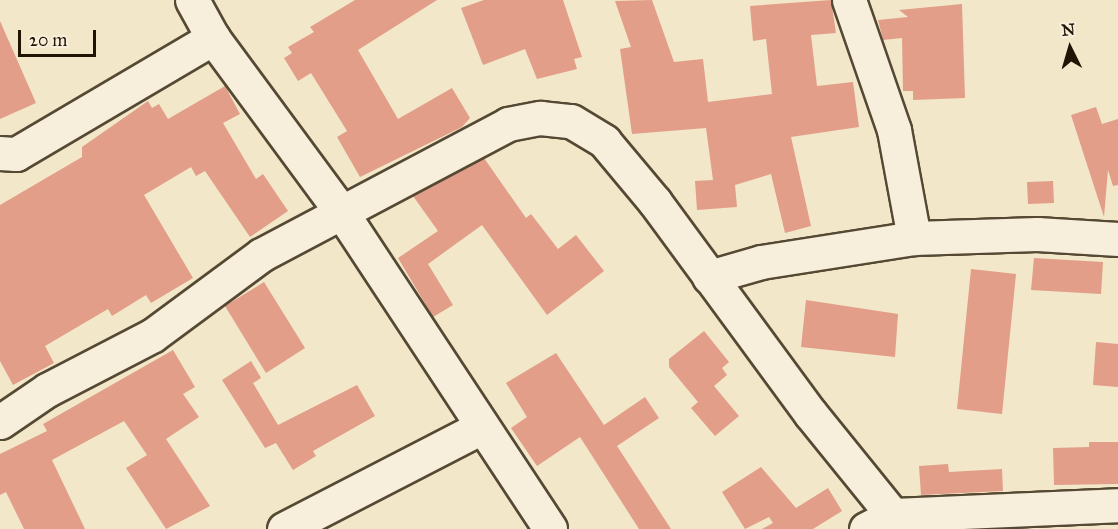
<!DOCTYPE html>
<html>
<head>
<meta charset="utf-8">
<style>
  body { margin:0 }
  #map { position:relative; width:1118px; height:529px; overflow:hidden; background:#f2e7c8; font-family:"IM FELL Great Primer",serif }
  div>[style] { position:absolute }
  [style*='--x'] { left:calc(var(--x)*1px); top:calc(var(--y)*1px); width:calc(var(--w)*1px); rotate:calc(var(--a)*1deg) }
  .building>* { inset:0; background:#e29e89 }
  .roads { filter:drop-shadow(2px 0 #554934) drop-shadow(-2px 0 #554934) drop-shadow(0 2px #554934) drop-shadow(0 -2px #554934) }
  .minor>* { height:33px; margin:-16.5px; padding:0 16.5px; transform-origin:16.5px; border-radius:16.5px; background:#f7efdb }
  span { translate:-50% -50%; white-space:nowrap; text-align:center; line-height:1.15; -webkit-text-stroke:4.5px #f7efdb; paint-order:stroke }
  .north { position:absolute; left:1040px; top:18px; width:60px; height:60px; -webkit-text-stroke:4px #f7efdb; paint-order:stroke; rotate:355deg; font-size:16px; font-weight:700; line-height:24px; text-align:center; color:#211403 }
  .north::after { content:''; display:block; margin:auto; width:21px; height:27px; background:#211403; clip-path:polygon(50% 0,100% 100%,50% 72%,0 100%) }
  .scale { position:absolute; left:18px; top:30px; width:78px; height:27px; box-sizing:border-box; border:3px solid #211403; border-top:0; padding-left:8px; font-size:18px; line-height:21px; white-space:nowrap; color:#211403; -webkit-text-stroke:4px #f7efdb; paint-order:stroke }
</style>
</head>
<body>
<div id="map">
  <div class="building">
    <i style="clip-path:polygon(355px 0,437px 0,358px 50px,398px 119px,452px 88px,470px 118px,462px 127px,360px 177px,337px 137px,347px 131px,311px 73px,298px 81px,284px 58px,292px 53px,288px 47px,314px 32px,310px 27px)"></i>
    <i style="clip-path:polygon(484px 0,563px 0,582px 57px,574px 59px,577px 69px,537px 79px,525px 49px,483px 65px,461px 8px)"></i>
    <i style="clip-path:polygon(652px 0,674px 62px,703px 59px,708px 102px,772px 94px,766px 39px,753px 41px,750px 6px,831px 0,836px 33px,811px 35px,817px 86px,853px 82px,859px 127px,791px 137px,811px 226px,785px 233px,771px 174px,735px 185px,737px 207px,697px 210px,695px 181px,713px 180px,706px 128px,632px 134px,620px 49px,631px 47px,615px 1px)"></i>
    <i style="clip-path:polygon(962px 4px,965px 98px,913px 100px,913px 91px,903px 91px,902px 38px,883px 40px,878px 20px,908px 17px,899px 10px)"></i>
    <i style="clip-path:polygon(0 21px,36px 103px,0 119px)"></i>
    <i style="clip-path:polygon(225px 86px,240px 114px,223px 123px,256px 179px,263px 174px,288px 211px,250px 237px,205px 171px,196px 176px,191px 167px,144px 195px,193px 278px,151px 303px,146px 295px,112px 316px,108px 309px,45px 346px,54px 363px,13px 385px,0 361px,0 205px,82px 157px,82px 147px,148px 101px,152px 108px,159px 104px,168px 119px)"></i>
    <i style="clip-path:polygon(1096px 107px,1102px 124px,1118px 119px,1118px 185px,1113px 186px,1108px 170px,1104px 217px,1071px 115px)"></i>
    <i style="clip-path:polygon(484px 158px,526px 218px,531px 214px,558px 249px,576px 235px,604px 271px,547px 315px,482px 225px,428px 264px,453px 305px,433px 317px,398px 258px,438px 231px,413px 196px)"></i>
    <i style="clip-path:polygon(1053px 181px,1054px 203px,1028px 204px,1027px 182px)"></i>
    <i style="clip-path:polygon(1034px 258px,1103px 262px,1101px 294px,1031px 290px)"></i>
    <i style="clip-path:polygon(971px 269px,1016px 274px,1002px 414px,957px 409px)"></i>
    <i style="clip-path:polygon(264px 282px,305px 348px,266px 373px,225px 306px)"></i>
    <i style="clip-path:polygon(806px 300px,898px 314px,895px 357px,801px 347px)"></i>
    <i style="clip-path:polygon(704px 331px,729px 362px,722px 368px,727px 375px,714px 386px,739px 416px,715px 436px,691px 408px,698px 402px,669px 367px,669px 359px)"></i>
    <i style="clip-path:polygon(1096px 342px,1118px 344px,1118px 387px,1093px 385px)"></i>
    <i style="clip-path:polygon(173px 350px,195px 387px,183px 394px,199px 417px,166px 439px,210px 506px,166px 529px,126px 468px,147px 455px,124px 421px,52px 460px,85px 529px,24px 529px,6px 492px,0 495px,0 454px,47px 431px,43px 424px)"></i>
    <i style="clip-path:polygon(556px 353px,604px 425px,645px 397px,659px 418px,617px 446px,671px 529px,639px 529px,580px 437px,537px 466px,511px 428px,527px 417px,506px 383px)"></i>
    <i style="clip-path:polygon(251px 361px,261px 378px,253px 383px,278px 425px,357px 385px,375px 416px,313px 451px,316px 456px,293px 470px,276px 443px,265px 448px,222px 380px)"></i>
    <i style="clip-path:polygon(1089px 442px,1118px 442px,1118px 484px,1054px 485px,1053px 448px,1089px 447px)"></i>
    <i style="clip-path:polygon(948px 464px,949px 472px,1002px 469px,1003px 491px,921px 495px,919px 466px)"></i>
    <i style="clip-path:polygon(761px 467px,796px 508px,828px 488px,842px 511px,813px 529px,762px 529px,773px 523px,769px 517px,745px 529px,722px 492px)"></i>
  </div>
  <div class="roads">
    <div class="minor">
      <i style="--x:192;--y:0;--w:43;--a:61.1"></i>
      <i style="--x:213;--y:38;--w:217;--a:53.6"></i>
      <i style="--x:342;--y:213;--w:378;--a:56.6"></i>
      <i style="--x:849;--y:0;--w:138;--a:70.9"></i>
      <i style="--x:894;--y:130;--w:110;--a:79.5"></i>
      <i style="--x:0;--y:153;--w:16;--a:4"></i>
      <i style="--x:16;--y:154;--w:229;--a:-30.5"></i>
      <i style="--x:709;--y:277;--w:54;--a:-16.1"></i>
      <i style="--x:761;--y:262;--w:155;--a:-8.9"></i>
      <i style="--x:914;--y:238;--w:123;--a:-1.9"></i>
      <i style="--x:1037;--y:234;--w:81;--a:3.5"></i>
      <i style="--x:0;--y:422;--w:57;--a:-34.2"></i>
      <i style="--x:47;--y:390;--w:119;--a:-27.4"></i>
      <i style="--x:153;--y:335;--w:134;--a:-36.5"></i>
      <i style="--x:261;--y:255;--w:280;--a:-27.9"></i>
      <i style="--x:508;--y:124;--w:33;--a:-11"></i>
      <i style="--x:540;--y:118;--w:31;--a:6"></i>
      <i style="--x:571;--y:121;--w:39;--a:31"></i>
      <i style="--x:604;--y:141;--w:80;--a:50.1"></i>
      <i style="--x:655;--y:202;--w:262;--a:53.7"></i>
      <i style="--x:810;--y:413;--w:149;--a:51"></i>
      <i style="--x:284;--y:529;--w:223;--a:-27.3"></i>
      <i style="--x:866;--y:529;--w:30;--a:-27"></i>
      <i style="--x:893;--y:515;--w:225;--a:-2.5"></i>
    </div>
  </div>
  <div class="north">N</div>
  <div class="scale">20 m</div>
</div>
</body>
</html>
